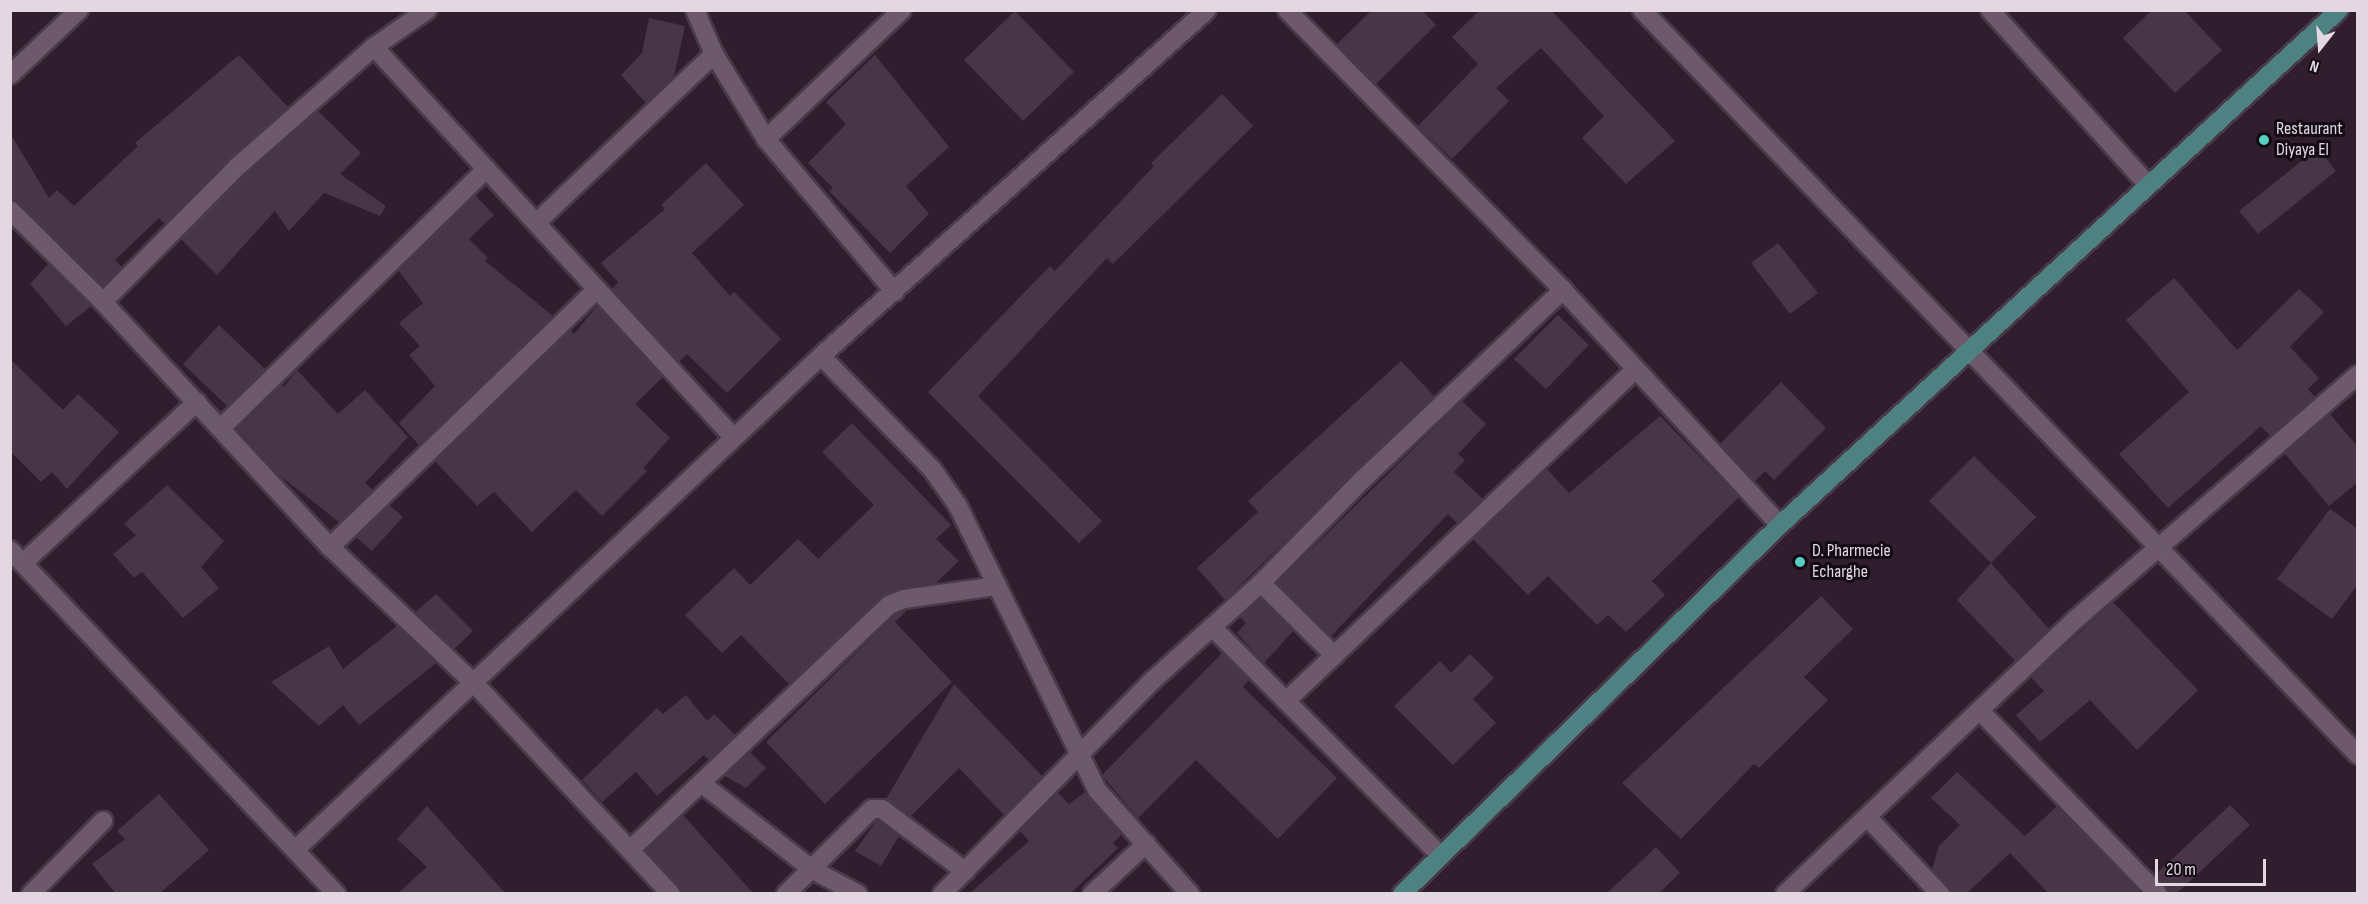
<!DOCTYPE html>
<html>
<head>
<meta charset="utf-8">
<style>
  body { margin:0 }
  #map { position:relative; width:2368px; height:904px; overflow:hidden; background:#301e2f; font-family:"Sofia Sans Condensed",sans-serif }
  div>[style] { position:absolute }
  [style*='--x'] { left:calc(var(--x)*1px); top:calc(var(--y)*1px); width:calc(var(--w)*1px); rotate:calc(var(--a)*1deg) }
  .building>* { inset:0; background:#483547 }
  .roads { filter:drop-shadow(2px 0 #483a48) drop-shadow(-2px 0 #483a48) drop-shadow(0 2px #483a48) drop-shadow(0 -2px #483a48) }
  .minor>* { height:18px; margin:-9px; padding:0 9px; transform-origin:9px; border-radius:9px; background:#6d596b }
  .major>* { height:18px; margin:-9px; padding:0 9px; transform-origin:9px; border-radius:9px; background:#4e8181 }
  .dots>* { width:16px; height:16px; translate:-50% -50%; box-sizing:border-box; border:3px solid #130b13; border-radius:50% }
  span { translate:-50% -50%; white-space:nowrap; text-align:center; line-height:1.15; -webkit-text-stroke:6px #130b13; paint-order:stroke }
  .poi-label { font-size:18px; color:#e3d7e2 }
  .left { translate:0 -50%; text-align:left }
  .frame { position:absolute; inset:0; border:12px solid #e3d7e2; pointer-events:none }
  .north { position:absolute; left:2290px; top:18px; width:60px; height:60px; -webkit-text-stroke:4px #130b13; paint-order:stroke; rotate:197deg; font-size:16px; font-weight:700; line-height:24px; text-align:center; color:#e3d7e2 }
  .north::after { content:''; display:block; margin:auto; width:21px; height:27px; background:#e3d7e2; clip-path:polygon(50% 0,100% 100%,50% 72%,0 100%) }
  .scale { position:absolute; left:2155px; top:859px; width:111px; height:27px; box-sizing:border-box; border:3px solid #e3d7e2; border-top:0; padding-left:8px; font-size:18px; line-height:21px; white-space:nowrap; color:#e3d7e2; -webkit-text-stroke:4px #130b13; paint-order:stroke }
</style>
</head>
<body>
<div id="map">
  <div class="building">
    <i style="clip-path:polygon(1372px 10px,1422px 10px,1436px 25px,1376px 84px,1337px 44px)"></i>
    <i style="clip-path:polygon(1480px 10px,1551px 10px,1675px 141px,1626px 184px,1582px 138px,1604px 116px,1541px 48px,1496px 88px,1509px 101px,1452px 159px,1418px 126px,1478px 64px,1452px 37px)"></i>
    <i style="clip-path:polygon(2152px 10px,2184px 10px,2222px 50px,2175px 93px,2123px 38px)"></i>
    <i style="clip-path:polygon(1015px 11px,1074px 72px,1023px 121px,964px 60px)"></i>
    <i style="clip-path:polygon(649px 18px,685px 26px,674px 76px,646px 103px,621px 75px,642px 53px)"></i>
    <i style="clip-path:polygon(239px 55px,288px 107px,165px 224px,159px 218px,115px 260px,122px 267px,103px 286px,10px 199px,10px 133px,49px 198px,57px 190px,74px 206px,138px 146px,135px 143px)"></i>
    <i style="clip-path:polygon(875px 55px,949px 147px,906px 186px,929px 214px,890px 253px,829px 191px,833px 188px,808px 163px,846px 124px,826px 102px)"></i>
    <i style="clip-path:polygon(1222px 94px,1253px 126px,1113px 264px,1107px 258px,978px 396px,1102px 521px,1079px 543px,928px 392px,1050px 266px,1055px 271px,1154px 166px,1151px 163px)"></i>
    <i style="clip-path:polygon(318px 111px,361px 153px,340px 174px,386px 206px,380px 216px,324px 193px,289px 231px,275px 211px,217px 275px,181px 239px,246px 174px)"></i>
    <i style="clip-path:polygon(2318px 148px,2336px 171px,2258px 234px,2239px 211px)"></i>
    <i style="clip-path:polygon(706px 163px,744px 205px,692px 253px,730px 296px,734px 292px,781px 339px,727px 393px,687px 354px,679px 362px,612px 289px,618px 282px,601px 263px,665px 209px,661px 205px)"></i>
    <i style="clip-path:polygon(475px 195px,494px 215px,469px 239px,488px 258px,485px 261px,553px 316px,419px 445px,399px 423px,435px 386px,409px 355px,420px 346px,399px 323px,423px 303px,398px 270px)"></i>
    <i style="clip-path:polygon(1778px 243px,1818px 293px,1790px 314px,1751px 263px)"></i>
    <i style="clip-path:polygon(48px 264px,91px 306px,66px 326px,30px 284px)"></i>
    <i style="clip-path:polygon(2174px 278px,2237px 350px,2299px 289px,2324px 312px,2290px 347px,2319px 378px,2308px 389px,2315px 397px,2270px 436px,2261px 426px,2168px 508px,2119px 454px,2189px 392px,2126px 320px)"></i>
    <i style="clip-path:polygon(597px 306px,663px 377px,635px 404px,670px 438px,643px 468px,647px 471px,602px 516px,576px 490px,532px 532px,494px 492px,477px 506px,435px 461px,570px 330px,574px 334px)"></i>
    <i style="clip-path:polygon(1558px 315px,1589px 345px,1546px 389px,1514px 359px)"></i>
    <i style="clip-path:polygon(219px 325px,265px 369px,227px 406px,183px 364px)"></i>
    <i style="clip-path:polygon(10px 359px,63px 410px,78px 394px,119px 432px,67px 489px,52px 472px,41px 482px,10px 451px)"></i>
    <i style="clip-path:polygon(1401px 361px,1434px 396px,1225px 600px,1197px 568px,1258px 512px,1248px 501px)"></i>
    <i style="clip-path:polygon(297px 370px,338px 414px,365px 390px,408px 437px,365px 483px,373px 490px,339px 522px,278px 474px,237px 429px,282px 385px,284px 387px)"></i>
    <i style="clip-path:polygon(1781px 382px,1826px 428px,1774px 480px,1765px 471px,1755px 481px,1720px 444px)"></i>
    <i style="clip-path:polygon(1462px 401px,1486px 424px,1458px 454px,1465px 460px,1454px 472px,1483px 499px,1457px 523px,1448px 514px,1331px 636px,1277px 583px)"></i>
    <i style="clip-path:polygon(2330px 414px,2358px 447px,2358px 482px,2329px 506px,2284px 453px)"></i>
    <i style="clip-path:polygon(1660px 416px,1739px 497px,1652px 581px,1665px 595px,1626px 632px,1608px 615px,1597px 625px,1548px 576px,1528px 595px,1473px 539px,1547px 469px,1569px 493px)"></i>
    <i style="clip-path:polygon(852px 423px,951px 525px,936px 539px,959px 561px,936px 583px,902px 588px,882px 597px,789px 684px,741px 635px,722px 653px,685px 615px,734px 568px,750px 585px,798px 539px,818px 559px,874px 505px,822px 452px)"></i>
    <i style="clip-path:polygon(1974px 456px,2036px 517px,1991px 563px,1929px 501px)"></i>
    <i style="clip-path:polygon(167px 485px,224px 541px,201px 567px,219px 588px,183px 618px,142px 572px,134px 578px,113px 554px,136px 535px,124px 524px)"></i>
    <i style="clip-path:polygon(389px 505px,403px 517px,372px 551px,356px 537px)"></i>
    <i style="clip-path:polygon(2330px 509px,2358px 529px,2358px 584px,2332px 619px,2277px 579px)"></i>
    <i style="clip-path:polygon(1991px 563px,2049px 629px,2015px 661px,1957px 600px)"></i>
    <i style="clip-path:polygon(436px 594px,473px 631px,454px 649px,415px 612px)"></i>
    <i style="clip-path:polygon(1821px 596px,1853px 629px,1804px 677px,1828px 700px,1759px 768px,1754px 764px,1681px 839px,1622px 783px)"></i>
    <i style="clip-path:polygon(1261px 598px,1293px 631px,1264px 663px,1237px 633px,1246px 623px,1240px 617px)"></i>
    <i style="clip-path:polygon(2113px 602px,2198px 690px,2137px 750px,2090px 700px,2040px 742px,2016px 715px,2044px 691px,2031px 677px)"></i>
    <i style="clip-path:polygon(907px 610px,895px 622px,952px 682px,825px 804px,766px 742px,895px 615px)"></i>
    <i style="clip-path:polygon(397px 626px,436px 663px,359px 725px,343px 705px,319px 726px,271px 682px,329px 646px,343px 669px)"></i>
    <i style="clip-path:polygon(1222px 653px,1249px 680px,1243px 687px,1337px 778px,1278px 839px,1196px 760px,1138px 818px,1102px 775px)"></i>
    <i style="clip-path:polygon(1470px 654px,1494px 678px,1473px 699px,1496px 723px,1453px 765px,1394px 706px,1440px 661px,1451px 673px)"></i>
    <i style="clip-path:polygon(954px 684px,1042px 776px,1004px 815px,959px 768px,911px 816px,886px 799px)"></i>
    <i style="clip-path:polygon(686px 695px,707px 721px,714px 714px,735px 735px,709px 760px,704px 755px,657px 796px,636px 772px,602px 802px,582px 780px,657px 708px,663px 714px)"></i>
    <i style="clip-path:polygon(750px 752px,766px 768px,746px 788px,725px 776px)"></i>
    <i style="clip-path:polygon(1957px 772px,2025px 836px,2057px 806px,2142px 894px,2049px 894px,2010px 853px,1966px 894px,1951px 894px,1932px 869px,1939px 846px,1960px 825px,1931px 798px)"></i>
    <i style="clip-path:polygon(1085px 792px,1122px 834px,1113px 843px,1118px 848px,1070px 894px,969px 894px,1029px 841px,1020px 831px,1058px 793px,1069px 804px)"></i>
    <i style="clip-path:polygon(159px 794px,209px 850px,159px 894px,116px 894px,92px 864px,125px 839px,117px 831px)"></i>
    <i style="clip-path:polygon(2230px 805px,2250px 825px,2176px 894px,2169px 894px,2155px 875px)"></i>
    <i style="clip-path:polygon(427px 806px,506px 894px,397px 894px,427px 867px,397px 839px)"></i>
    <i style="clip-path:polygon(683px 815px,754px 894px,683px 894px,646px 851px)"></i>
    <i style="clip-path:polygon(877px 820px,899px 836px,881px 866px,855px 851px)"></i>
    <i style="clip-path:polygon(1656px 847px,1680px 873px,1658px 894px,1606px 894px)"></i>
  </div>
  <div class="roads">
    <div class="minor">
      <i style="--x:695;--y:10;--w:48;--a:66.6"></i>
      <i style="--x:714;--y:54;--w:100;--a:58.5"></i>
      <i style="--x:766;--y:139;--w:200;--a:49.9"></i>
      <i style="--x:1287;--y:10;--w:393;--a:45.4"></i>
      <i style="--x:1563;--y:290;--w:320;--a:47.3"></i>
      <i style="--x:1642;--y:10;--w:1033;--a:46.14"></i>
      <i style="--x:1990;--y:10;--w:236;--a:47.9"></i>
      <i style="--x:374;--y:47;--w:531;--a:47.36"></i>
      <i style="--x:10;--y:75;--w:95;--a:-43.3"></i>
      <i style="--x:766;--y:139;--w:187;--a:-43.5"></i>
      <i style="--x:10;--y:210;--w:131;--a:44.7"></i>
      <i style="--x:103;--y:302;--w:334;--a:47.2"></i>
      <i style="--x:330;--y:547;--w:198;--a:43.4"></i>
      <i style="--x:474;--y:683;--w:289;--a:47"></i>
      <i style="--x:536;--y:223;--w:245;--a:-43.5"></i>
      <i style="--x:103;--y:302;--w:192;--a:-45.2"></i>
      <i style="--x:238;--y:166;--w:181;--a:-41.2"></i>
      <i style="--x:374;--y:47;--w:65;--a:-34.9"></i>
      <i style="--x:821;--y:356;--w:158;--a:45.5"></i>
      <i style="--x:932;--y:469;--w:45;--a:54.9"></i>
      <i style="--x:958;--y:506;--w:316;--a:63.9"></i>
      <i style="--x:1097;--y:790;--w:140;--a:48.2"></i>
      <i style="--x:221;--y:428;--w:371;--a:-44.3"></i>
      <i style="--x:330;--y:547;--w:371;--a:-44"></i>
      <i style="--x:10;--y:550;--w:474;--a:46.5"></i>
      <i style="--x:23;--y:563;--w:237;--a:-42.8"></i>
      <i style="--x:1261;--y:583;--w:103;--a:44.6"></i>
      <i style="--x:1212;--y:627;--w:324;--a:45"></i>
      <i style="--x:1286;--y:701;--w:481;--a:-43.5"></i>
      <i style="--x:1980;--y:711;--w:255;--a:45.8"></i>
      <i style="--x:701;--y:783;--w:142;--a:37.8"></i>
      <i style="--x:813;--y:870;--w:51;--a:28.1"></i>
      <i style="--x:1868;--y:818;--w:105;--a:46.5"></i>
      <i style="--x:295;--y:850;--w:722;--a:-43.2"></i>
      <i style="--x:821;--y:356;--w:518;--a:-41.87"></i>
      <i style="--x:630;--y:850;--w:357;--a:-43.4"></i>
      <i style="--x:889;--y:605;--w:16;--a:-22"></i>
      <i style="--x:904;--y:599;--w:94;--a:-8"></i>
      <i style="--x:31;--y:894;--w:103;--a:-45.4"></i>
      <i style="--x:786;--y:894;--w:121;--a:-44.7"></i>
      <i style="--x:872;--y:809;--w:10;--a:0"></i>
      <i style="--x:882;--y:809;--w:104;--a:36.8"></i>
      <i style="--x:942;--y:894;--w:301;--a:-45.4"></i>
      <i style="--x:1153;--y:680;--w:145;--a:-41.9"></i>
      <i style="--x:1261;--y:583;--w:144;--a:-45.6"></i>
      <i style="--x:1362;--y:480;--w:277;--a:-43.4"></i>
      <i style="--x:1092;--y:894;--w:74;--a:-42.8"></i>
      <i style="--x:1785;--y:894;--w:400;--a:-43.4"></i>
      <i style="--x:2076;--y:619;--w:373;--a:-40.9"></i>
    </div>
    <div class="major">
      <i style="--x:1402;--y:894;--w:528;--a:-44.31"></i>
      <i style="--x:1780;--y:525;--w:760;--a:-42.65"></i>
    </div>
  </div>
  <div class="dots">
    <i style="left:2264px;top:140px;background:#58cec0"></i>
    <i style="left:1800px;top:562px;background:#58cec0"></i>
  </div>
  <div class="poi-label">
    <span class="left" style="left:2276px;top:140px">Restaurant<br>Diyaya El</span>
    <span class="left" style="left:1812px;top:562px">D. Pharmecie<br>Echarghe</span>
  </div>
  <div class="frame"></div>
  <div class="north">N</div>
  <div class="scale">20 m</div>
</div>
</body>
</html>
